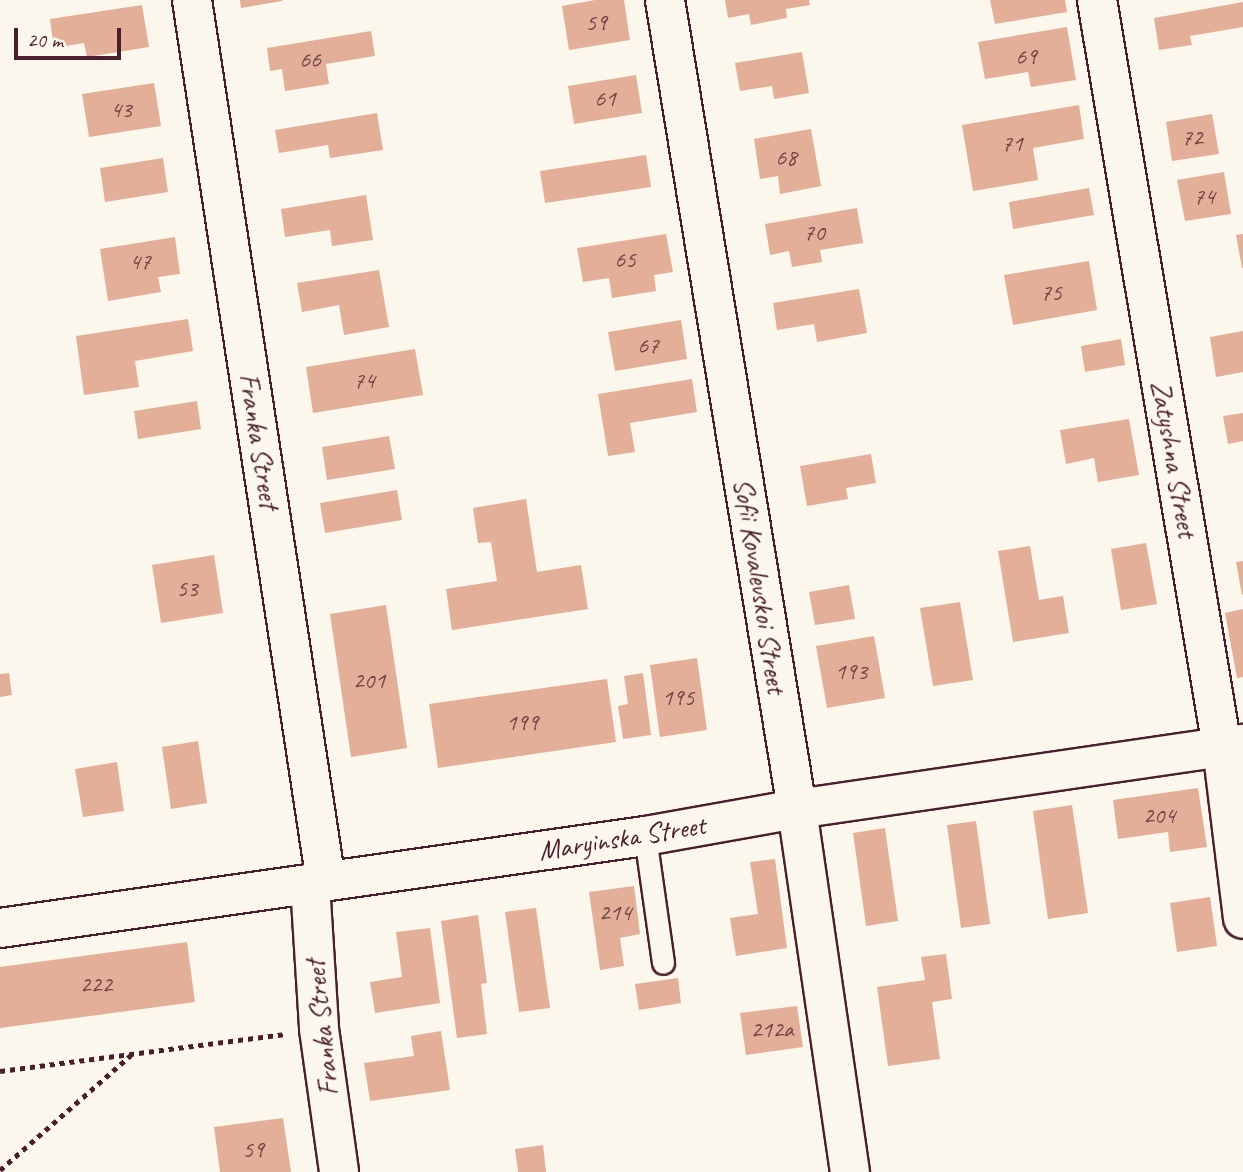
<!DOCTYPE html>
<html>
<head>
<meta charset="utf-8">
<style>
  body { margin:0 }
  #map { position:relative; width:1243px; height:1172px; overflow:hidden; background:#fbf7ec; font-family:Caveat,sans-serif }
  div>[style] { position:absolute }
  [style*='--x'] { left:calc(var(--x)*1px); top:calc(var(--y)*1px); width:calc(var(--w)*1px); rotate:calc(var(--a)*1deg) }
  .building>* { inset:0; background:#e4af98 }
  .path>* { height:4.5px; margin-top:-2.25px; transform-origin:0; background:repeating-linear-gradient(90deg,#4a1f2b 0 5px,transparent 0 10px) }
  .roads { filter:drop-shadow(2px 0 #4a1f2b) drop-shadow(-2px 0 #4a1f2b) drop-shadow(0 2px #4a1f2b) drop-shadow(0 -2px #4a1f2b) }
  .service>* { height:21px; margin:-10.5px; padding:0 10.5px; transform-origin:10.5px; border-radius:10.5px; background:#fbf7ec }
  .minor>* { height:38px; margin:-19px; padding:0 19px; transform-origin:19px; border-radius:19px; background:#fbf7ec }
  .tertiary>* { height:38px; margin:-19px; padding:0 19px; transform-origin:19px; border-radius:19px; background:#fbf7ec }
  span { translate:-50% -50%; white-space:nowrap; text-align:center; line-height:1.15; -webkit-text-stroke:5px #fbf7ec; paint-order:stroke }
  .number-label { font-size:24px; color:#704346 }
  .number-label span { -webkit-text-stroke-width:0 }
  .street-label { font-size:28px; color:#4a1f2b }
  .scale { position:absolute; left:14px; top:28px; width:107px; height:32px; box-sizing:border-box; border:4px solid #4a1f2b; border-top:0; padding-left:9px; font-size:21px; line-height:24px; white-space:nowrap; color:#4a1f2b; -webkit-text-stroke:5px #fbf7ec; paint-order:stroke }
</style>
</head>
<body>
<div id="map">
  <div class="building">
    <i style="clip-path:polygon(240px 0,282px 0,282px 1px,241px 8px)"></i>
    <i style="clip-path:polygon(595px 0,624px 0,630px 40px,569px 50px,562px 6px)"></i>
    <i style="clip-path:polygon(725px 0,809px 0,810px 5px,786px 9px,787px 18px,751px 25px,749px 14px,728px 18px)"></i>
    <i style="clip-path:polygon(990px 0,1065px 0,1067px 12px,995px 24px)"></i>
    <i style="clip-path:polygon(1243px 2px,1243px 27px,1190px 36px,1192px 45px,1159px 50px,1154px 18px)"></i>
    <i style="clip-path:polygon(142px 5px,149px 47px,87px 57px,84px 43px,54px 48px,50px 19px)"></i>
    <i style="clip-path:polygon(1067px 27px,1076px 80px,1031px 87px,1028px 72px,985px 79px,978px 42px)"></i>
    <i style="clip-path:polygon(371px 31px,375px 56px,326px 64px,329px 84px,285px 91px,282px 69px,270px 71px,267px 48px)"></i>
    <i style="clip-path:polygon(802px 52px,809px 93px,774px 99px,772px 86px,740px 91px,735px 63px)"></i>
    <i style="clip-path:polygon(636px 75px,642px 113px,574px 124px,568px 86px)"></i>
    <i style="clip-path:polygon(154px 83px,161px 126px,89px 137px,82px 94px)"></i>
    <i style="clip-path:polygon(1079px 105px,1084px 139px,1033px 148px,1038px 180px,973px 191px,962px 125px)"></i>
    <i style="clip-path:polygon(377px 113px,383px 150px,330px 158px,328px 145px,279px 153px,275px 130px)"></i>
    <i style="clip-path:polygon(1212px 114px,1219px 154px,1172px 161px,1166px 122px)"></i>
    <i style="clip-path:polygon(811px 129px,821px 186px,780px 194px,778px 176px,760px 179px,754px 139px)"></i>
    <i style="clip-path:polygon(646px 155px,651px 187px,545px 203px,540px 171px)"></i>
    <i style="clip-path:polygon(163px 158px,168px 192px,105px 202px,100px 168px)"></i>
    <i style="clip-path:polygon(1224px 172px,1231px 214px,1185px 221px,1177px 180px)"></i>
    <i style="clip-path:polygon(1089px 188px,1094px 215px,1013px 229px,1009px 202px)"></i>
    <i style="clip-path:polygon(366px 195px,373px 240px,332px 246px,330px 230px,285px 237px,281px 209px)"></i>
    <i style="clip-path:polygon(857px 208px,863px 243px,820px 250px,822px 262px,792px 267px,789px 251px,770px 255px,765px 224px)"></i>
    <i style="clip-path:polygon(666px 234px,673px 272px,654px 275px,656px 291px,612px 298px,609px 278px,583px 282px,577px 248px)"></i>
    <i style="clip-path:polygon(1243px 234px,1243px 268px,1242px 268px,1236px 235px)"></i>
    <i style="clip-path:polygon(175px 237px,180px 274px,158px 277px,161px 292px,108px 301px,100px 249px)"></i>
    <i style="clip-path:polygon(1089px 261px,1097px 310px,1013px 325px,1004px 275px)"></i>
    <i style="clip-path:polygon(379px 270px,389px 327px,344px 335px,339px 305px,302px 312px,297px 283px)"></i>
    <i style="clip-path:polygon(859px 289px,867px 333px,817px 342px,814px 324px,777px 330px,773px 303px)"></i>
    <i style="clip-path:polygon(188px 319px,193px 351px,135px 361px,139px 387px,84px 395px,76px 336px)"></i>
    <i style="clip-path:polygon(681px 320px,687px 359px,615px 371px,608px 332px)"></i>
    <i style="clip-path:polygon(1243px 331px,1243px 372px,1216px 377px,1210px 337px)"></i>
    <i style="clip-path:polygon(1121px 339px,1125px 365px,1085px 372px,1081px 346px)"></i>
    <i style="clip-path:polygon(415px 349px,423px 395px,313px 413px,306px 367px)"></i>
    <i style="clip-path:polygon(692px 379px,697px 412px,630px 423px,635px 452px,608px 456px,598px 394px)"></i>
    <i style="clip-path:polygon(197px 401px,201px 429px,138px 439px,134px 411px)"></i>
    <i style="clip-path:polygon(1243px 413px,1243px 441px,1228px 444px,1223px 416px)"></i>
    <i style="clip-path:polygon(1129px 419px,1139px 475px,1098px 482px,1094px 458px,1066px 464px,1060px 430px)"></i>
    <i style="clip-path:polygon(389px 436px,395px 469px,327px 480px,322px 447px)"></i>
    <i style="clip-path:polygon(871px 454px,876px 483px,846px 488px,848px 499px,807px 506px,800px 466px)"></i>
    <i style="clip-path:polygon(397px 490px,402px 520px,325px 533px,320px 503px)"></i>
    <i style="clip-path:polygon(526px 499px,537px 572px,581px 565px,588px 609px,452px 630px,446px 589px,497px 581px,491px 542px,478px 543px,473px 508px)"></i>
    <i style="clip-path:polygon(1146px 543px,1157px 604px,1121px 610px,1111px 549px)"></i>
    <i style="clip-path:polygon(1030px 546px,1039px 600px,1063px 596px,1069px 633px,1013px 642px,998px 551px)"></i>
    <i style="clip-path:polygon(214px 555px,223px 613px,161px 623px,152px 565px)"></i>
    <i style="clip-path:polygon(1243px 561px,1243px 594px,1242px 595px,1236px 562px)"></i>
    <i style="clip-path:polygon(849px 585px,855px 619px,815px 625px,809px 592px)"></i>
    <i style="clip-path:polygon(960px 602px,973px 680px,933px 686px,920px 608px)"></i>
    <i style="clip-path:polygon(386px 605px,407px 748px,351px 757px,330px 614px)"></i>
    <i style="clip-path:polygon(1243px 609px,1243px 677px,1237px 678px,1225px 613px)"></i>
    <i style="clip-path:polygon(874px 636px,885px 698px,827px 708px,816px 646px)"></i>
    <i style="clip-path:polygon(697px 658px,707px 730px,660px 737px,650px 665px)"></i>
    <i style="clip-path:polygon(9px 673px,12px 695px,0 697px,0 674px)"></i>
    <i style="clip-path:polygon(643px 673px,651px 735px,623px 739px,618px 706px,628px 704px,624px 676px)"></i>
    <i style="clip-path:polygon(607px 679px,616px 742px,438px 768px,429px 704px)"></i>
    <i style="clip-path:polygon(198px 741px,207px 803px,171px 809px,162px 747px)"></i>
    <i style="clip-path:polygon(117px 762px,124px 811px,83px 817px,75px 769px)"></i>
    <i style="clip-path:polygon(1198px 788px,1207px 847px,1170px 852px,1168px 832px,1118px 839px,1113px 800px)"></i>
    <i style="clip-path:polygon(1072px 805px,1088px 913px,1048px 919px,1033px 811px)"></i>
    <i style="clip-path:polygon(976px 821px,990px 924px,961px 928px,947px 825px)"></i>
    <i style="clip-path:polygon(885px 828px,898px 921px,866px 926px,853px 833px)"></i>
    <i style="clip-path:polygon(775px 859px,787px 948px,736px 956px,730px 918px,758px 914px,750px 862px)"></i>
    <i style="clip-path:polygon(634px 886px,640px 934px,620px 938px,624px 966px,600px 970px,589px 892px)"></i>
    <i style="clip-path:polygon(1210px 897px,1217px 946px,1177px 952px,1170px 903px)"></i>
    <i style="clip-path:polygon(536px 908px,550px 1008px,519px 1012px,505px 912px)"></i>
    <i style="clip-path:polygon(478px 915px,487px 983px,481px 984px,487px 1034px,457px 1038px,441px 921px)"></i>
    <i style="clip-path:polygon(430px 928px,440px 1003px,375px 1013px,370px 982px,402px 977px,396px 932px)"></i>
    <i style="clip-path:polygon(187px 942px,195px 1002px,0 1028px,0 967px)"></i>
    <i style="clip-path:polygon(946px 954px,952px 999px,932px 1002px,940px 1059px,888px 1066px,877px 987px,925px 980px,921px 957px)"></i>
    <i style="clip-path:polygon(678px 978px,681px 1003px,639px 1010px,635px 984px)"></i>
    <i style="clip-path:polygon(797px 1006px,803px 1047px,746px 1055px,740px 1013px)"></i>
    <i style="clip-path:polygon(441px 1031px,450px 1090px,370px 1101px,364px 1063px,414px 1056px,411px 1036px)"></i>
    <i style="clip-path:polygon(283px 1118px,291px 1172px,220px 1172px,214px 1127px)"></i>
    <i style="clip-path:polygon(543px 1145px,546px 1172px,518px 1172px,515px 1149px)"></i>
  </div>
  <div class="path">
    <i style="--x:0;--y:1071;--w:286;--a:-7.4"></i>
    <i style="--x:0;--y:1170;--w:174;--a:-41.3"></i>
  </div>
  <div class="roads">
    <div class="service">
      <i style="--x:645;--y:836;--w:128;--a:81.9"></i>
    </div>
    <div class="minor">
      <i style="--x:192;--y:0;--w:892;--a:81.36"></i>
      <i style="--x:665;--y:0;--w:820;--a:80.73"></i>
      <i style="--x:797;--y:809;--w:367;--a:81.7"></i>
      <i style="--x:1097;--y:0;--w:757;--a:80.5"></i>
      <i style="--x:1222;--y:747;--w:173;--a:83"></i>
      <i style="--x:310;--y:884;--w:145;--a:86.4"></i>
      <i style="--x:319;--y:1029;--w:144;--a:82"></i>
    </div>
    <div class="tertiary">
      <i style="--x:0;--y:928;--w:652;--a:-8.12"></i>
      <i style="--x:645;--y:836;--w:154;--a:-10.1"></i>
      <i style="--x:797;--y:809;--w:451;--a:-8.3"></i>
    </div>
  </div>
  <div class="number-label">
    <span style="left:596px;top:23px">59</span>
    <span style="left:1026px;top:57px">69</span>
    <span style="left:310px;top:60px">66</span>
    <span style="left:605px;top:99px">61</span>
    <span style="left:121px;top:110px">43</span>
    <span style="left:1192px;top:138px">72</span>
    <span style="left:1012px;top:144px">71</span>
    <span style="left:786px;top:158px">68</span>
    <span style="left:1204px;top:197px">74</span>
    <span style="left:814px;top:233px">70</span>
    <span style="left:625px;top:260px">65</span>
    <span style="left:140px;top:262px">47</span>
    <span style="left:1051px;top:293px">75</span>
    <span style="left:648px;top:346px">67</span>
    <span style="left:364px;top:381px">74</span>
    <span style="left:187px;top:589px">53</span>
    <span style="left:851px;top:672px">193</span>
    <span style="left:369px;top:681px">201</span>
    <span style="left:678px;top:698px">195</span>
    <span style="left:522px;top:723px">199</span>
    <span style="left:1159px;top:816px">204</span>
    <span style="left:615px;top:913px">214</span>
    <span style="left:96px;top:985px">222</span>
    <span style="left:772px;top:1030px">212а</span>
    <span style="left:253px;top:1150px">59</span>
  </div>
  <div class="street-label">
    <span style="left:259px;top:441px;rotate:81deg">Franka Street</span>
    <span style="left:1174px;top:459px;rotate:80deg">Zatyshna Street</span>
    <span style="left:760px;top:586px;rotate:81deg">Sofii Kovalevskoi Street</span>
    <span style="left:622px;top:838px;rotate:-9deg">Maryinska Street</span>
    <span style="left:322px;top:1028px;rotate:-96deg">Franka Street</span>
  </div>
  <div class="scale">20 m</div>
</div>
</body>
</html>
